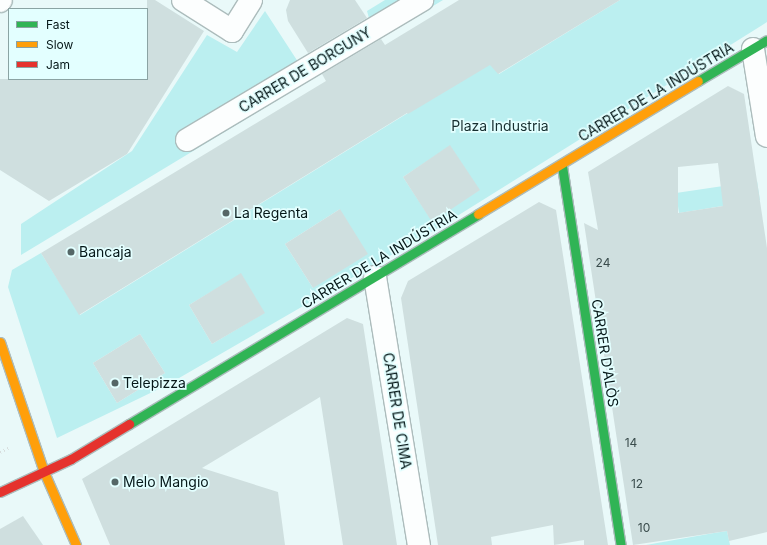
<!DOCTYPE html>
<html>
<head>
<meta charset="utf-8">
<style>
  body { margin:0 }
  #map { position:relative; width:767px; height:545px; overflow:hidden; background:#e9f9f9; font-family:Inter,sans-serif }
  div>[style] { position:absolute }
  [style*='--x'] { left:calc(var(--x)*1px); top:calc(var(--y)*1px); width:calc(var(--w)*1px); rotate:calc(var(--a)*1deg) }
  .green>* { inset:0; background:#bbeff0 }
  .building>* { inset:0; background:#cfdfdf }
  .path>* { height:2.5px; margin-top:-1.25px; transform-origin:0; background:repeating-linear-gradient(90deg,#d7dddd 0 1px,transparent 0 4px) }
  .roads { filter:drop-shadow(1px 0 #acbcbc) drop-shadow(-1px 0 #acbcbc) drop-shadow(0 1px #acbcbc) drop-shadow(0 -1px #acbcbc) }
  .street>* { height:22px; margin:-11px; padding:0 11px; transform-origin:11px; border-radius:11px; background:#fcfefe }
  .fast>* { height:9px; margin:-4.5px; padding:0 4.5px; transform-origin:4.5px; border-radius:4.5px; background:#30b455 }
  .slow>* { height:9px; margin:-4.5px; padding:0 4.5px; transform-origin:4.5px; border-radius:4.5px; background:#ff9f0a }
  .jam>* { height:9px; margin:-4.5px; padding:0 4.5px; transform-origin:4.5px; border-radius:4.5px; background:#e5322d }
  .dots>* { width:11px; height:11px; translate:-50% -50%; box-sizing:border-box; border:2px solid #e3ffff; border-radius:50% }
  span { translate:-50% -50%; white-space:nowrap; text-align:center; line-height:1.15; -webkit-text-stroke:3.5px #e3ffff; paint-order:stroke }
  .number-label { font-size:12px; color:#3a4c4c }
  .number-label span { -webkit-text-stroke-width:0 }
  .street-label { font-size:14px; color:#061819 }
  .park-label { font-size:14px; color:#172f30 }
  .poi-label { font-size:14px; color:#061819 }
  .left { translate:0 -50%; text-align:left }
  .legend { position:absolute; left:8px; top:8px; width:140px; height:72px; box-sizing:border-box; background:#e3ffff; border:1px solid #8ba3a3; margin:0; padding:5px 7px; list-style:none; font-size:12px; color:#061819 }
  .legend li { display:flex; align-items:center; gap:8px; height:20px }
  .legend b { width:20px; border:1px solid #8ba3a3 }
</style>
</head>
<body>
<div id="map">
  <div class="green">
    <i style="clip-path:polygon(385px 0,443px 0,21px 255px,21px 224px,132px 151px,207px 35px,237px 52px,265px 11px,302px 68px,369px 18px,367px 11px)"></i>
    <i style="clip-path:polygon(evenodd,620px 0,767px 0,767px 22px,438px 228px,167px 385px,57px 438px,8px 287px,12px 270px,41px 253px,80px 315px,489px 63px,499px 74px,620px 0,450px 146px,479px 190px,432px 221px,403px 177px,450px 146px,620px 0,340px 209px,313px 288px,285px 244px,340px 209px,620px 0,241px 274px,264px 313px,212px 344px,189px 305px,241px 274px,620px 0,140px 334px,165px 373px,117px 403px,93px 363px,140px 334px)"></i>
    <i style="clip-path:polygon(757px 181px,760px 200px,679px 213px,676px 193px)"></i>
    <i style="clip-path:polygon(727px 531px,730px 545px,646px 545px,714px 533px)"></i>
  </div>
  <div class="building">
    <i style="clip-path:polygon(147px 0,155px 0,204px 31px,127px 154px,49px 201px,0 170px,0 79px,147px 79px)"></i>
    <i style="clip-path:polygon(290px 0,355px 0,367px 18px,308px 53px,288px 21px,286px 10px)"></i>
    <i style="clip-path:polygon(459px 0,620px 0,498px 74px,490px 65px,408px 114px,407px 113px,79px 315px,41px 253px,326px 81px,322px 74px,381px 39px,385px 45px)"></i>
    <i style="clip-path:polygon(evenodd,728px 86px,744px 94px,767px 248px,767px 532px,729px 541px,727px 531px,633px 545px,584px 223px,598px 230px,588px 172px,728px 86px,718px 163px,723px 206px,678px 213px,678px 167px,718px 163px)"></i>
    <i style="clip-path:polygon(450px 145px,480px 190px,432px 222px,403px 177px)"></i>
    <i style="clip-path:polygon(539px 202px,556px 210px,608px 545px,584px 545px,584px 540px,554px 545px,553px 525px,491px 537px,492px 545px,438px 545px,401px 298px,408px 281px)"></i>
    <i style="clip-path:polygon(340px 209px,368px 254px,313px 288px,285px 244px)"></i>
    <i style="clip-path:polygon(241px 273px,265px 313px,212px 344px,189px 305px)"></i>
    <i style="clip-path:polygon(347px 318px,363px 324px,397px 545px,343px 545px,320px 397px,202px 468px,278px 492px,285px 545px,110px 545px,82px 479px)"></i>
    <i style="clip-path:polygon(140px 334px,165px 373px,117px 403px,93px 363px)"></i>
    <i style="clip-path:polygon(23px 516px,43px 545px,0 545px,0 529px)"></i>
  </div>
  <div class="path">
    <i style="--x:0;--y:452;--w:11;--a:-27"></i>
  </div>
  <div class="roads">
    <div class="street">
      <i style="--x:183;--y:0;--w:58;--a:32.3"></i>
      <i style="--x:232;--y:31;--w:36;--a:-58"></i>
      <i style="--x:0;--y:1;--w:1;--a:-45"></i>
      <i style="--x:753;--y:49;--w:88;--a:80.9"></i>
      <i style="--x:187;--y:140;--w:274;--a:-30.8"></i>
      <i style="--x:375;--y:277;--w:272;--a:80.7"></i>
    </div>
    <div class="fast">
      <i style="--x:698;--y:81;--w:80;--a:-30.7"></i>
      <i style="--x:562;--y:166;--w:384;--a:81.2"></i>
      <i style="--x:129;--y:424;--w:407;--a:-31"></i>
    </div>
    <div class="slow">
      <i style="--x:478;--y:214;--w:257;--a:-31.2"></i>
      <i style="--x:0;--y:342;--w:137;--a:71.3"></i>
      <i style="--x:44;--y:472;--w:80;--a:66.3"></i>
    </div>
    <div class="jam">
      <i style="--x:0;--y:492;--w:78;--a:-24.9"></i>
      <i style="--x:71;--y:459;--w:68;--a:-31.1"></i>
    </div>
  </div>
  <div class="dots">
    <i style="left:226px;top:213px;background:#556767"></i>
    <i style="left:71px;top:252px;background:#556767"></i>
    <i style="left:115px;top:383px;background:#556767"></i>
    <i style="left:115px;top:482px;background:#556767"></i>
  </div>
  <div class="number-label">
    <span style="left:603px;top:263px">24</span>
    <span style="left:631px;top:443px">14</span>
    <span style="left:637px;top:484px">12</span>
    <span style="left:644px;top:528px">10</span>
  </div>
  <div class="street-label">
    <span style="left:305px;top:70px;rotate:-31deg">CARRER DE BORGUNY</span>
    <span style="left:656px;top:92px;rotate:-31deg">CARRER DE LA INDÚSTRIA</span>
    <span style="left:379px;top:259px;rotate:-31deg">CARRER DE LA INDÚSTRIA</span>
    <span style="left:605px;top:353px;rotate:81deg">CARRER D'ALÒS</span>
    <span style="left:397px;top:411px;rotate:81deg">CARRER DE CIMA</span>
  </div>
  <div class="park-label">
    <span style="left:500px;top:126px">Plaza Industria</span>
  </div>
  <div class="poi-label">
    <span class="left" style="left:234px;top:213px">La Regenta</span>
    <span class="left" style="left:79px;top:252px">Bancaja</span>
    <span class="left" style="left:123px;top:383px">Telepizza</span>
    <span class="left" style="left:123px;top:482px">Melo Mangio</span>
  </div>
  <ul class="legend">
  <li><b style="height:5px;background:#30b455"></b>Fast</li>
  <li><b style="height:5px;background:#ff9f0a"></b>Slow</li>
  <li><b style="height:5px;background:#e5322d"></b>Jam</li>
  </ul>
</div>
</body>
</html>
